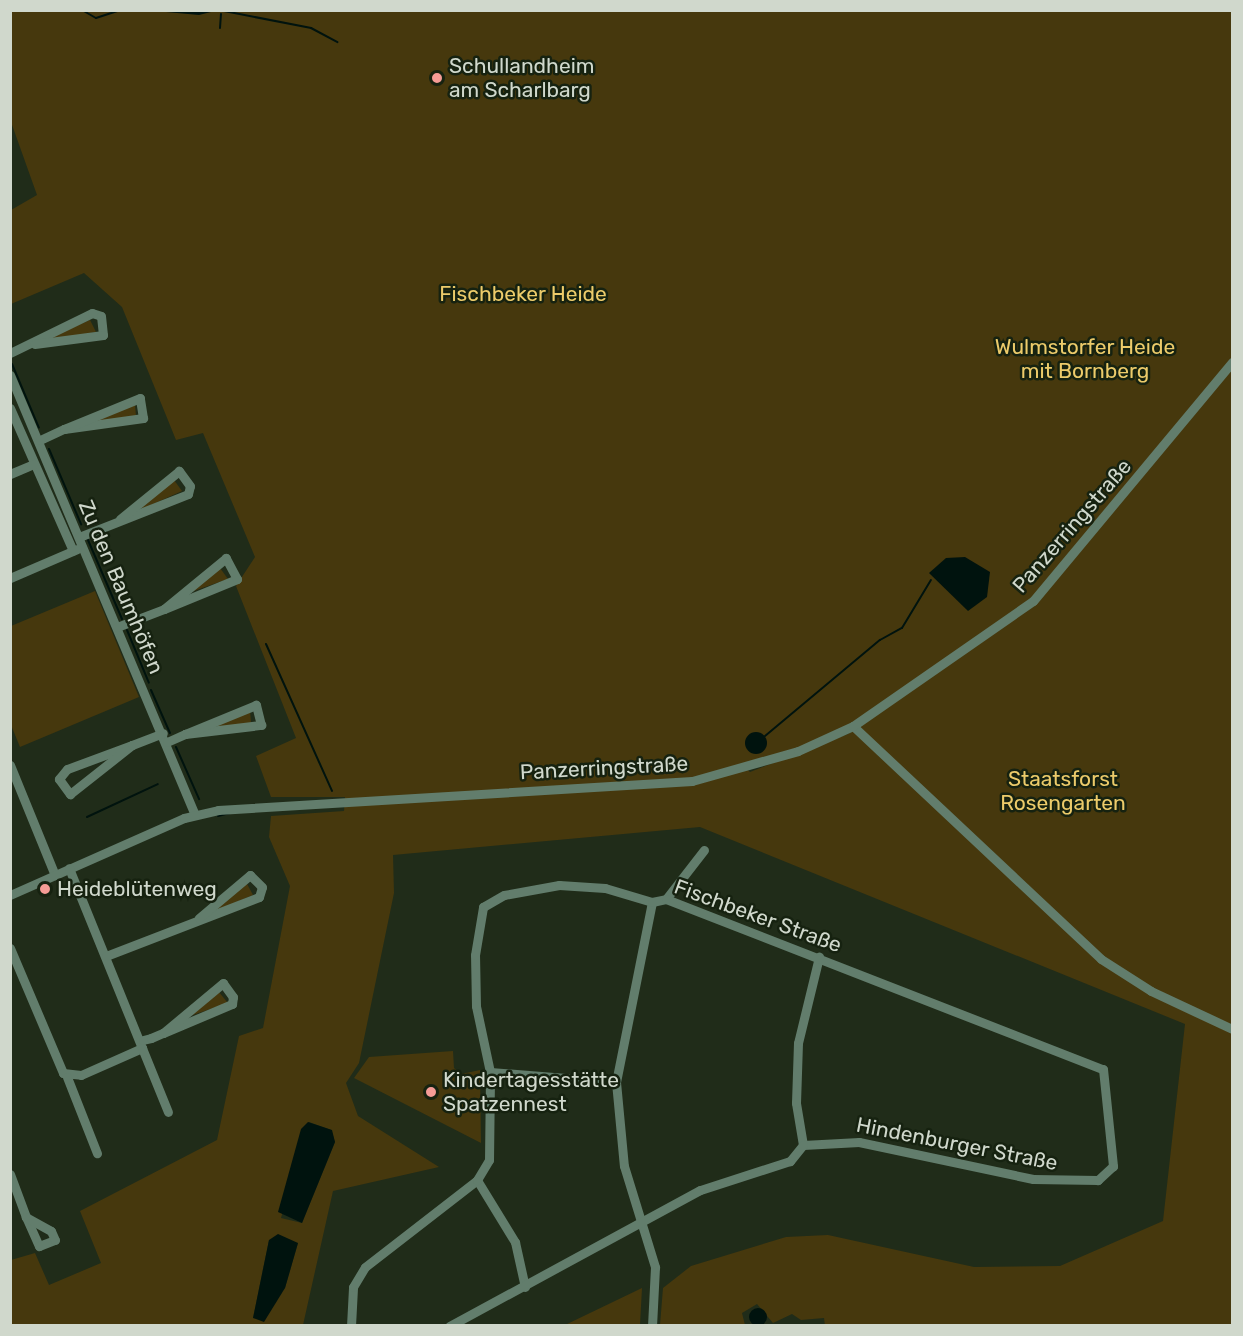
<!DOCTYPE html>
<html>
<head>
<meta charset="utf-8">
<style>
  body { margin:0 }
  #map { position:relative; width:1243px; height:1336px; overflow:hidden; background:#202c19; font-family:Rubik,sans-serif }
  div>[style] { position:absolute }
  [style*='--x'] { left:calc(var(--x)*1px); top:calc(var(--y)*1px); width:calc(var(--w)*1px); rotate:calc(var(--a)*1deg) }
  .green>* { inset:0; background:#46380d }
  .water>* { inset:0; background:#00130e }
  .round { border-radius:50% }
  .stream>* { height:2px; margin:-1px; padding:0 1px; transform-origin:1px; border-radius:1px; background:#00130e }
  .minor>* { height:9px; margin:-4.5px; padding:0 4.5px; transform-origin:4.5px; border-radius:4.5px; background:#627d6c }
  .dots>* { width:16px; height:16px; translate:-50% -50%; box-sizing:border-box; border:3px solid #162210; border-radius:50% }
  span { translate:-50% -50%; white-space:nowrap; text-align:center; line-height:1.15; -webkit-text-stroke:5px #162210; paint-order:stroke }
  .poi-label { font-size:21px; color:#d0d8cc }
  .left { translate:0 -50%; text-align:left }
  .park-label { font-size:21px; color:#eccb6a }
  .street-label { font-size:21px; color:#d0d8cc }
  .frame { position:absolute; inset:0; border:12px solid #d0d8cc; pointer-events:none }
</style>
</head>
<body>
<div id="map">
  <div class="green">
    <i style="clip-path:polygon(evenodd,11px 11px,1232px 11px,1232px 1325px,825px 1326px,824px 1318px,801px 1320px,792px 1314px,773px 1323px,757px 1304px,742px 1313px,745px 1325px,660px 1325px,663px 1288px,691px 1266px,786px 1237px,828px 1235px,974px 1267px,1060px 1266px,1163px 1221px,1185px 1024px,700px 827px,393px 855px,394px 893px,359px 1063px,346px 1083px,358px 1116px,439px 1167px,333px 1191px,303px 1325px,11px 1325px,11px 1260px,35px 1253px,49px 1285px,101px 1263px,80px 1211px,217px 1140px,239px 1036px,263px 1028px,290px 886px,269px 837px,271px 816px,344px 811px,345px 797px,271px 797px,256px 756px,296px 738px,236px 586px,255px 557px,203px 433px,176px 440px,122px 307px,84px 273px,11px 304px,11px 210px,37px 195px,11px 122px,11px 11px,1119px 504px,1036px 604px,848px 734px,750px 772px,747px 769px,853px 726px,1033px 601px,1119px 504px,11px 11px,309px 1122px,331px 1130px,335px 1142px,302px 1223px,281px 1218px,309px 1122px,11px 11px,269px 1240px,298px 1243px,285px 1288px,253px 1318px,269px 1240px)"></i>
    <i style="clip-path:polygon(90px 320px,96px 332px,52px 340px,50px 337px)"></i>
    <i style="clip-path:polygon(135px 405px,136px 416px,92px 423px,96px 417px)"></i>
    <i style="clip-path:polygon(174px 480px,182px 491px,142px 509px,140px 505px)"></i>
    <i style="clip-path:polygon(220px 568px,228px 579px,185px 594px)"></i>
    <i style="clip-path:polygon(95px 591px,139px 697px,20px 747px,11px 725px,11px 626px)"></i>
    <i style="clip-path:polygon(250px 710px,251px 723px,209px 729px)"></i>
    <i style="clip-path:polygon(246px 882px,253px 895px,213px 912px,211px 908px)"></i>
    <i style="clip-path:polygon(218px 991px,228px 1003px,184px 1018px)"></i>
    <i style="clip-path:polygon(453px 1051px,454px 1068px,461px 1074px,480px 1070px,481px 1143px,354px 1078px,369px 1057px)"></i>
    <i style="clip-path:polygon(642px 1288px,640px 1325px,564px 1325px,565px 1325px)"></i>
  </div>
  <div class="water">
    <i style="clip-path:polygon(155px 11px,155px 10px,215px 11px,199px 15px)"></i>
    <i style="clip-path:polygon(965px 557px,990px 572px,987px 597px,968px 611px,929px 573px,946px 558px)"></i>
    <i class="round" style="left:745px;top:732px;width:22px;height:22px"></i>
    <i style="clip-path:polygon(308px 1122px,332px 1130px,335px 1142px,302px 1223px,278px 1212px,301px 1129px)"></i>
    <i style="clip-path:polygon(278px 1234px,298px 1243px,285px 1288px,264px 1322px,253px 1318px,269px 1240px)"></i>
    <i class="round" style="left:749px;top:1308px;width:18px;height:18px"></i>
  </div>
  <div class="stream">
    <i style="--x:82;--y:10;--w:16;--a:30"></i>
    <i style="--x:96;--y:18;--w:25;--a:-18"></i>
    <i style="--x:219;--y:10;--w:94;--a:11.1"></i>
    <i style="--x:311;--y:28;--w:30;--a:28"></i>
    <i style="--x:220;--y:28;--w:14;--a:-86"></i>
    <i style="--x:12;--y:364;--w:69;--a:67.1"></i>
    <i style="--x:49;--y:449;--w:82;--a:66.9"></i>
    <i style="--x:88;--y:540;--w:86;--a:66.7"></i>
    <i style="--x:127;--y:630;--w:57;--a:67.5"></i>
    <i style="--x:266;--y:644;--w:161;--a:65.8"></i>
    <i style="--x:151;--y:690;--w:47;--a:66.2"></i>
    <i style="--x:765;--y:736;--w:150;--a:-39.9"></i>
    <i style="--x:880;--y:640;--w:25;--a:-29"></i>
    <i style="--x:902;--y:628;--w:56;--a:-58.9"></i>
    <i style="--x:176;--y:747;--w:57;--a:66.1"></i>
    <i style="--x:218;--y:816;--w:12;--a:-14"></i>
    <i style="--x:87;--y:817;--w:78;--a:-24.9"></i>
  </div>
  <div class="minor">
    <i style="--x:10;--y:353;--w:91;--a:-26"></i>
    <i style="--x:92;--y:313;--w:9;--a:18"></i>
    <i style="--x:101;--y:316;--w:19;--a:84"></i>
    <i style="--x:103;--y:335;--w:69;--a:172.5"></i>
    <i style="--x:10;--y:375;--w:477;--a:67.2"></i>
    <i style="--x:10;--y:408;--w:156;--a:66.2"></i>
    <i style="--x:40;--y:440;--w:26;--a:-25"></i>
    <i style="--x:64;--y:429;--w:80;--a:-7.9"></i>
    <i style="--x:143;--y:418;--w:20;--a:-99"></i>
    <i style="--x:140;--y:398;--w:82;--a:157.8"></i>
    <i style="--x:10;--y:474;--w:26;--a:-23"></i>
    <i style="--x:79;--y:537;--w:117;--a:-21.5"></i>
    <i style="--x:188;--y:494;--w:8;--a:-76"></i>
    <i style="--x:190;--y:486;--w:19;--a:-126"></i>
    <i style="--x:179;--y:471;--w:76;--a:140.9"></i>
    <i style="--x:10;--y:578;--w:73;--a:-23.4"></i>
    <i style="--x:117;--y:627;--w:50;--a:-21"></i>
    <i style="--x:164;--y:609;--w:79;--a:-22.3"></i>
    <i style="--x:237;--y:579;--w:24;--a:-118"></i>
    <i style="--x:226;--y:558;--w:80;--a:140.6"></i>
    <i style="--x:853;--y:726;--w:340;--a:43.2"></i>
    <i style="--x:1101;--y:959;--w:59;--a:32.6"></i>
    <i style="--x:1151;--y:991;--w:89;--a:25.1"></i>
    <i style="--x:167;--y:742;--w:20;--a:-24"></i>
    <i style="--x:185;--y:734;--w:77;--a:-6.8"></i>
    <i style="--x:261;--y:725;--w:21;--a:-104"></i>
    <i style="--x:256;--y:705;--w:77;--a:157.8"></i>
    <i style="--x:132;--y:745;--w:69;--a:159.7"></i>
    <i style="--x:67;--y:769;--w:13;--a:129"></i>
    <i style="--x:59;--y:779;--w:19;--a:54"></i>
    <i style="--x:70;--y:794;--w:79;--a:-38.3"></i>
    <i style="--x:132;--y:745;--w:33;--a:-21"></i>
    <i style="--x:10;--y:765;--w:119;--a:67.8"></i>
    <i style="--x:10;--y:895;--w:190;--a:-23.9"></i>
    <i style="--x:184;--y:818;--w:35;--a:-13"></i>
    <i style="--x:218;--y:810;--w:475;--a:-3.5"></i>
    <i style="--x:692;--y:781;--w:110;--a:-15.8"></i>
    <i style="--x:798;--y:751;--w:60;--a:-24.4"></i>
    <i style="--x:853;--y:726;--w:219;--a:-34.8"></i>
    <i style="--x:1033;--y:601;--w:311;--a:-50.2"></i>
    <i style="--x:666;--y:899;--w:62;--a:-52.2"></i>
    <i style="--x:652;--y:902;--w:184;--a:101.3"></i>
    <i style="--x:616;--y:1082;--w:84;--a:84.6"></i>
    <i style="--x:624;--y:1166;--w:106;--a:72.9"></i>
    <i style="--x:655;--y:1267;--w:59;--a:92.9"></i>
    <i style="--x:10;--y:948;--w:136;--a:67"></i>
    <i style="--x:63;--y:1073;--w:18;--a:6"></i>
    <i style="--x:81;--y:1075;--w:67;--a:-23.9"></i>
    <i style="--x:142;--y:1048;--w:194;--a:-112.1"></i>
    <i style="--x:106;--y:956;--w:164;--a:-21.1"></i>
    <i style="--x:259;--y:897;--w:10;--a:-73"></i>
    <i style="--x:262;--y:887;--w:17;--a:-135"></i>
    <i style="--x:250;--y:875;--w:67;--a:139.9"></i>
    <i style="--x:143;--y:1040;--w:8;--a:-14"></i>
    <i style="--x:151;--y:1038;--w:13;--a:-23"></i>
    <i style="--x:163;--y:1033;--w:75;--a:-22.8"></i>
    <i style="--x:232;--y:1004;--w:7;--a:-82"></i>
    <i style="--x:233;--y:997;--w:17;--a:-126"></i>
    <i style="--x:223;--y:983;--w:78;--a:140.2"></i>
    <i style="--x:142;--y:1048;--w:69;--a:67.9"></i>
    <i style="--x:490;--y:1072;--w:126;--a:4.5"></i>
    <i style="--x:67;--y:1077;--w:82;--a:68.5"></i>
    <i style="--x:803;--y:1145;--w:43;--a:-99.5"></i>
    <i style="--x:796;--y:1103;--w:60;--a:-88.1"></i>
    <i style="--x:798;--y:1043;--w:89;--a:-76.3"></i>
    <i style="--x:10;--y:1174;--w:46;--a:69.6"></i>
    <i style="--x:26;--y:1217;--w:32;--a:66"></i>
    <i style="--x:39;--y:1246;--w:17;--a:-21"></i>
    <i style="--x:55;--y:1240;--w:10;--a:-114"></i>
    <i style="--x:51;--y:1231;--w:29;--a:-151"></i>
    <i style="--x:477;--y:1180;--w:73;--a:58.5"></i>
    <i style="--x:515;--y:1242;--w:46;--a:77.5"></i>
    <i style="--x:351;--y:1326;--w:39;--a:-87"></i>
    <i style="--x:353;--y:1287;--w:23;--a:-59"></i>
    <i style="--x:365;--y:1267;--w:142;--a:-37.8"></i>
    <i style="--x:477;--y:1180;--w:23;--a:-59"></i>
    <i style="--x:489;--y:1160;--w:88;--a:-89.3"></i>
    <i style="--x:490;--y:1072;--w:67;--a:-102"></i>
    <i style="--x:476;--y:1006;--w:51;--a:-91.1"></i>
    <i style="--x:475;--y:955;--w:49;--a:-80.5"></i>
    <i style="--x:483;--y:907;--w:24;--a:-30"></i>
    <i style="--x:504;--y:895;--w:56;--a:-10.3"></i>
    <i style="--x:559;--y:885;--w:46;--a:3.7"></i>
    <i style="--x:605;--y:888;--w:49;--a:16.6"></i>
    <i style="--x:652;--y:902;--w:14;--a:-12"></i>
    <i style="--x:666;--y:899;--w:469;--a:21.3"></i>
    <i style="--x:1103;--y:1069;--w:98;--a:84.1"></i>
    <i style="--x:1113;--y:1166;--w:21;--a:137"></i>
    <i style="--x:1098;--y:1180;--w:65;--a:-179.1"></i>
    <i style="--x:1033;--y:1179;--w:178;--a:-168"></i>
    <i style="--x:859;--y:1142;--w:56;--a:176.9"></i>
    <i style="--x:803;--y:1145;--w:21;--a:129"></i>
    <i style="--x:790;--y:1161;--w:95;--a:162.1"></i>
    <i style="--x:700;--y:1190;--w:285;--a:151.5"></i>
  </div>
  <div class="dots">
    <i style="left:437px;top:78px;background:#f59c96"></i>
    <i style="left:45px;top:889px;background:#f59c96"></i>
    <i style="left:431px;top:1092px;background:#f59c96"></i>
  </div>
  <div class="poi-label">
    <span class="left" style="left:449px;top:78px">Schullandheim<br>am Scharlbarg</span>
    <span class="left" style="left:57px;top:889px">Heideblütenweg</span>
    <span class="left" style="left:443px;top:1092px">Kindertagesstätte<br>Spatzennest</span>
  </div>
  <div class="park-label">
    <span style="left:523px;top:294px">Fischbeker Heide</span>
    <span style="left:1085px;top:359px">Wulmstorfer Heide<br>mit Bornberg</span>
    <span style="left:1063px;top:791px">Staatsforst<br>Rosengarten</span>
  </div>
  <div class="street-label">
    <span style="left:1072px;top:526px;rotate:-49deg">Panzerringstraße</span>
    <span style="left:121px;top:587px;rotate:67deg">Zu den Baumhöfen</span>
    <span style="left:604px;top:768px;rotate:-3deg">Panzerringstraße</span>
    <span style="left:758px;top:916px;rotate:20deg">Fischbeker Straße</span>
    <span style="left:957px;top:1144px;rotate:11deg">Hindenburger Straße</span>
  </div>
  <div class="frame"></div>
</div>
</body>
</html>
